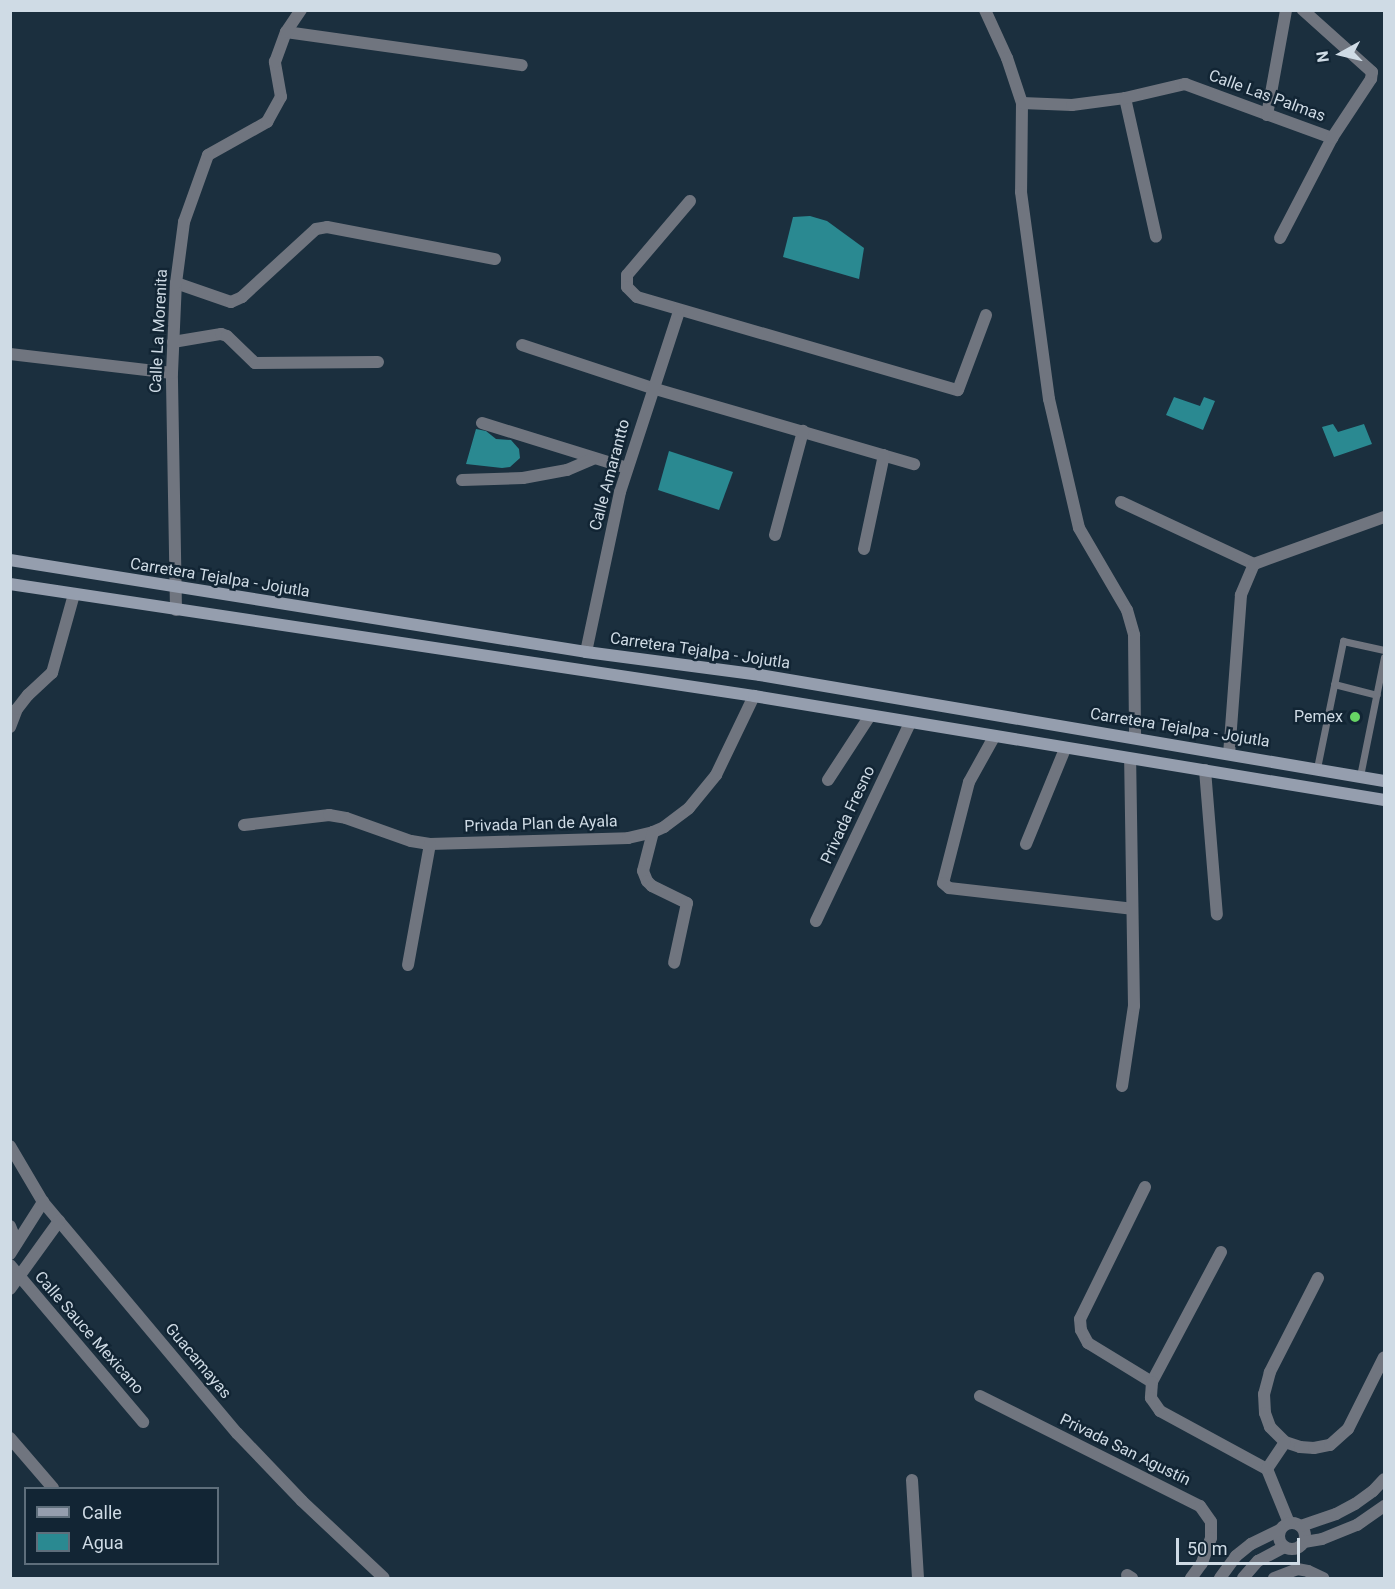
<!DOCTYPE html>
<html>
<head>
<meta charset="utf-8">
<style>
  body { margin:0 }
  #map { position:relative; width:1395px; height:1589px; overflow:hidden; background:#1b2f3e; font-family:Roboto,sans-serif }
  div>[style] { position:absolute }
  [style*='--x'] { left:calc(var(--x)*1px); top:calc(var(--y)*1px); width:calc(var(--w)*1px); rotate:calc(var(--a)*1deg) }
  .water>* { inset:0; background:#2a8991 }
  .lane>* { height:7px; margin:-3.5px; padding:0 3.5px; transform-origin:3.5px; border-radius:3.5px; background:#70757f }
  .street>* { height:12px; margin:-6px; padding:0 6px; transform-origin:6px; border-radius:6px; background:#70757f }
  .street>.ring { margin:-6px; padding:0; box-sizing:content-box; background:none; border:12px solid #70757f; border-radius:50% }
  .secondary>* { height:12px; margin:-6px; padding:0 6px; transform-origin:6px; border-radius:6px; background:#959eae }
  .dots>* { width:16px; height:16px; translate:-50% -50%; box-sizing:border-box; border:3px solid #122534; border-radius:50% }
  span { translate:-50% -50%; white-space:nowrap; text-align:center; line-height:1.15; -webkit-text-stroke:5px #122534; paint-order:stroke }
  .street-label { font-size:16px; color:#cfdbe5 }
  .poi-label { font-size:16px; color:#cfdbe5 }
  .right { translate:-100% -50%; text-align:right }
  .frame { position:absolute; inset:0; border:12px solid #cfdbe5; pointer-events:none }
  .legend { position:absolute; left:24px; top:1487px; width:195px; height:78px; box-sizing:border-box; background:#122534; border:2px solid #5e6e7b; margin:0; padding:8px 10px; list-style:none; font-size:18px; color:#cfdbe5 }
  .legend li { display:flex; align-items:center; gap:12px; height:30px }
  .legend b { width:30px; border:2px solid #5e6e7b }
  .north { position:absolute; left:1311px; top:24px; width:60px; height:60px; -webkit-text-stroke:4px #122534; paint-order:stroke; rotate:262deg; font-size:16px; font-weight:700; line-height:24px; text-align:center; color:#cfdbe5 }
  .north::after { content:''; display:block; margin:auto; width:21px; height:27px; background:#cfdbe5; clip-path:polygon(50% 0,100% 100%,50% 72%,0 100%) }
  .scale { position:absolute; left:1176px; top:1538px; width:124px; height:27px; box-sizing:border-box; border:3px solid #cfdbe5; border-top:0; padding-left:8px; font-size:18px; line-height:21px; white-space:nowrap; color:#cfdbe5; -webkit-text-stroke:4px #122534; paint-order:stroke }
</style>
</head>
<body>
<div id="map">
  <div class="water">
    <i style="clip-path:polygon(810px 216px,827px 221px,864px 248px,859px 279px,783px 257px,793px 217px)"></i>
    <i style="clip-path:polygon(1174px 397px,1200px 406px,1204px 397px,1215px 401px,1203px 430px,1166px 415px)"></i>
    <i style="clip-path:polygon(1333px 424px,1338px 432px,1364px 424px,1372px 444px,1334px 457px,1322px 427px)"></i>
    <i style="clip-path:polygon(476px 429px,486px 431px,496px 439px,511px 440px,519px 449px,520px 458px,510px 467px,502px 468px,466px 464px)"></i>
    <i style="clip-path:polygon(669px 451px,733px 472px,719px 510px,658px 490px)"></i>
  </div>
  <div class="lane">
    <i style="--x:1334;--y:684;--w:44;--a:14.3"></i>
    <i style="--x:1317;--y:768;--w:130;--a:-78.4"></i>
    <i style="--x:1343;--y:641;--w:42;--a:12.4"></i>
    <i style="--x:1360;--y:776;--w:121;--a:-78.6"></i>
  </div>
  <div class="street">
    <i style="--x:985;--y:10;--w:53;--a:65.4"></i>
    <i style="--x:1007;--y:58;--w:47;--a:71.6"></i>
    <i style="--x:1022;--y:103;--w:89;--a:90.6"></i>
    <i style="--x:1021;--y:192;--w:209;--a:82.3"></i>
    <i style="--x:1049;--y:399;--w:132;--a:76.9"></i>
    <i style="--x:1079;--y:528;--w:95;--a:59.7"></i>
    <i style="--x:1127;--y:610;--w:26;--a:74"></i>
    <i style="--x:1134;--y:635;--w:103;--a:89.4"></i>
    <i style="--x:286;--y:32;--w:238;--a:8"></i>
    <i style="--x:1125;--y:98;--w:142;--a:77.4"></i>
    <i style="--x:1022;--y:103;--w:50;--a:2.3"></i>
    <i style="--x:1072;--y:105;--w:53;--a:-7.5"></i>
    <i style="--x:1125;--y:98;--w:62;--a:-13.1"></i>
    <i style="--x:1185;--y:84;--w:157;--a:20.2"></i>
    <i style="--x:1267;--y:115;--w:107;--a:-79.7"></i>
    <i style="--x:690;--y:201;--w:97;--a:130.4"></i>
    <i style="--x:627;--y:275;--w:12;--a:90"></i>
    <i style="--x:627;--y:287;--w:14;--a:45"></i>
    <i style="--x:637;--y:297;--w:334;--a:16.2"></i>
    <i style="--x:958;--y:390;--w:80;--a:-69.5"></i>
    <i style="--x:1280;--y:238;--w:113;--a:-62.5"></i>
    <i style="--x:1332;--y:138;--w:71;--a:-56.5"></i>
    <i style="--x:1371;--y:79;--w:7;--a:-82"></i>
    <i style="--x:1372;--y:72;--w:93;--a:-138.1"></i>
    <i style="--x:176;--y:283;--w:58;--a:19.1"></i>
    <i style="--x:231;--y:302;--w:12;--a:-24"></i>
    <i style="--x:242;--y:297;--w:100;--a:-42.6"></i>
    <i style="--x:316;--y:229;--w:11;--a:-10"></i>
    <i style="--x:327;--y:227;--w:171;--a:10.8"></i>
    <i style="--x:173;--y:342;--w:49;--a:-9.5"></i>
    <i style="--x:221;--y:334;--w:6;--a:18"></i>
    <i style="--x:227;--y:336;--w:39;--a:44"></i>
    <i style="--x:255;--y:363;--w:123;--a:-0.5"></i>
    <i style="--x:522;--y:345;--w:137;--a:18.3"></i>
    <i style="--x:652;--y:388;--w:273;--a:16.2"></i>
    <i style="--x:10;--y:354;--w:163;--a:6.7"></i>
    <i style="--x:482;--y:423;--w:152;--a:17.2"></i>
    <i style="--x:462;--y:480;--w:61;--a:-1.9"></i>
    <i style="--x:523;--y:478;--w:45;--a:-10.3"></i>
    <i style="--x:567;--y:470;--w:28;--a:-23"></i>
    <i style="--x:1121;--y:502;--w:147;--a:25"></i>
    <i style="--x:1254;--y:564;--w:34;--a:113"></i>
    <i style="--x:1241;--y:595;--w:159;--a:94.3"></i>
    <i style="--x:775;--y:535;--w:108;--a:-74.9"></i>
    <i style="--x:864;--y:549;--w:96;--a:-78"></i>
    <i style="--x:1254;--y:564;--w:138;--a:-19.9"></i>
    <i style="--x:176;--y:610;--w:237;--a:-91"></i>
    <i style="--x:172;--y:373;--w:90;--a:-87.5"></i>
    <i style="--x:176;--y:283;--w:62;--a:-82.5"></i>
    <i style="--x:184;--y:222;--w:71;--a:-70.3"></i>
    <i style="--x:208;--y:155;--w:68;--a:-29.2"></i>
    <i style="--x:267;--y:122;--w:29;--a:-61"></i>
    <i style="--x:281;--y:97;--w:36;--a:-100"></i>
    <i style="--x:275;--y:62;--w:32;--a:-70"></i>
    <i style="--x:286;--y:32;--w:27;--a:-56"></i>
    <i style="--x:586;--y:652;--w:164;--a:-78"></i>
    <i style="--x:620;--y:492;--w:190;--a:-71.9"></i>
    <i style="--x:10;--y:727;--w:19;--a:-69"></i>
    <i style="--x:17;--y:709;--w:18;--a:-52"></i>
    <i style="--x:28;--y:695;--w:33;--a:-43"></i>
    <i style="--x:52;--y:673;--w:82;--a:-74.4"></i>
    <i style="--x:994;--y:737;--w:51;--a:119.1"></i>
    <i style="--x:969;--y:782;--w:104;--a:104.4"></i>
    <i style="--x:943;--y:883;--w:8;--a:40"></i>
    <i style="--x:949;--y:888;--w:184;--a:6.5"></i>
    <i style="--x:1205;--y:770;--w:145;--a:85.3"></i>
    <i style="--x:828;--y:780;--w:75;--a:-56.9"></i>
    <i style="--x:244;--y:825;--w:86;--a:-6.7"></i>
    <i style="--x:329;--y:815;--w:17;--a:10"></i>
    <i style="--x:346;--y:818;--w:69;--a:19.5"></i>
    <i style="--x:411;--y:841;--w:19;--a:9"></i>
    <i style="--x:430;--y:844;--w:198;--a:-1.7"></i>
    <i style="--x:628;--y:838;--w:26;--a:-13"></i>
    <i style="--x:653;--y:832;--w:12;--a:-24"></i>
    <i style="--x:664;--y:827;--w:31;--a:-37"></i>
    <i style="--x:689;--y:808;--w:43;--a:-50.7"></i>
    <i style="--x:716;--y:775;--w:88;--a:-64.3"></i>
    <i style="--x:653;--y:832;--w:40;--a:104.4"></i>
    <i style="--x:643;--y:871;--w:11;--a:68"></i>
    <i style="--x:647;--y:881;--w:7;--a:45"></i>
    <i style="--x:652;--y:886;--w:39;--a:26"></i>
    <i style="--x:687;--y:903;--w:61;--a:102.2"></i>
    <i style="--x:1026;--y:844;--w:103;--a:-67.7"></i>
    <i style="--x:816;--y:921;--w:219;--a:-64.6"></i>
    <i style="--x:408;--y:965;--w:123;--a:-79.7"></i>
    <i style="--x:1122;--y:1086;--w:81;--a:-81.5"></i>
    <i style="--x:1134;--y:1006;--w:247;--a:-90.9"></i>
    <i style="--x:10;--y:1146;--w:65;--a:59.5"></i>
    <i style="--x:43;--y:1202;--w:302;--a:50"></i>
    <i style="--x:237;--y:1433;--w:94;--a:46.3"></i>
    <i style="--x:302;--y:1501;--w:112;--a:43.2"></i>
    <i style="--x:1145;--y:1187;--w:147;--a:116.2"></i>
    <i style="--x:1080;--y:1319;--w:11;--a:85"></i>
    <i style="--x:1081;--y:1330;--w:15;--a:62"></i>
    <i style="--x:1088;--y:1343;--w:75;--a:31.4"></i>
    <i style="--x:10;--y:1226;--w:18;--a:68"></i>
    <i style="--x:1221;--y:1252;--w:147;--a:118"></i>
    <i style="--x:1152;--y:1382;--w:16;--a:94"></i>
    <i style="--x:1151;--y:1398;--w:16;--a:55"></i>
    <i style="--x:1160;--y:1411;--w:122;--a:28.5"></i>
    <i style="--x:10;--y:1254;--w:62;--a:-57.6"></i>
    <i style="--x:10;--y:1265;--w:206;--a:49.7"></i>
    <i style="--x:1318;--y:1278;--w:106;--a:117.1"></i>
    <i style="--x:1270;--y:1372;--w:23;--a:105"></i>
    <i style="--x:1264;--y:1394;--w:19;--a:87"></i>
    <i style="--x:1265;--y:1413;--w:15;--a:70"></i>
    <i style="--x:1270;--y:1427;--w:21;--a:45"></i>
    <i style="--x:1285;--y:1442;--w:16;--a:18"></i>
    <i style="--x:1300;--y:1447;--w:14;--a:4"></i>
    <i style="--x:1314;--y:1448;--w:16;--a:-11"></i>
    <i style="--x:1330;--y:1445;--w:24;--a:-42"></i>
    <i style="--x:1348;--y:1429;--w:80;--a:-63.4"></i>
    <i style="--x:10;--y:1289;--w:84;--a:-54.2"></i>
    <i style="--x:980;--y:1396;--w:246;--a:26.6"></i>
    <i style="--x:1200;--y:1506;--w:19;--a:55"></i>
    <i style="--x:1211;--y:1522;--w:16;--a:90"></i>
    <i style="--x:1211;--y:1538;--w:27;--a:110"></i>
    <i style="--x:1202;--y:1563;--w:19;--a:126"></i>
    <i style="--x:10;--y:1438;--w:66;--a:49.3"></i>
    <i style="--x:1267;--y:1469;--w:58;--a:67.8"></i>
    <i style="--x:1267;--y:1469;--w:32;--a:-56"></i>
    <i style="--x:912;--y:1480;--w:98;--a:86.5"></i>
    <i class="ring" style="left:1279px;top:1523px;width:14px;height:14px"></i>
    <i style="--x:1301;--y:1526;--w:37;--a:-19"></i>
    <i style="--x:1336;--y:1514;--w:21;--a:-28"></i>
    <i style="--x:1355;--y:1504;--w:22;--a:-36"></i>
    <i style="--x:1373;--y:1491;--w:16;--a:-47"></i>
    <i style="--x:1304;--y:1542;--w:18;--a:-9"></i>
    <i style="--x:1322;--y:1539;--w:38;--a:-22"></i>
    <i style="--x:1357;--y:1525;--w:33;--a:-35"></i>
    <i style="--x:1127;--y:1575;--w:6;--a:31"></i>
    <i style="--x:1220;--y:1578;--w:27;--a:-54"></i>
    <i style="--x:1236;--y:1556;--w:19;--a:-39"></i>
    <i style="--x:1251;--y:1544;--w:32;--a:-26"></i>
    <i style="--x:1243;--y:1578;--w:23;--a:-49"></i>
    <i style="--x:1258;--y:1561;--w:30;--a:-28"></i>
    <i style="--x:1274;--y:1578;--w:25;--a:-21"></i>
    <i style="--x:1297;--y:1569;--w:11;--a:10"></i>
    <i style="--x:1308;--y:1571;--w:17;--a:25"></i>
  </div>
  <div class="secondary">
    <i style="--x:10;--y:560;--w:583;--a:9.07"></i>
    <i style="--x:586;--y:652;--w:176;--a:7.5"></i>
    <i style="--x:760;--y:675;--w:633;--a:9.64"></i>
    <i style="--x:10;--y:584;--w:752;--a:8.56"></i>
    <i style="--x:754;--y:696;--w:639;--a:9.37"></i>
  </div>
  <div class="dots">
    <i style="left:1355px;top:717px;background:#67d465"></i>
  </div>
  <div class="street-label">
    <span style="left:1267px;top:96px;rotate:20deg">Calle Las Palmas</span>
    <span style="left:159px;top:331px;rotate:-87deg">Calle La Morenita</span>
    <span style="left:610px;top:475px;rotate:-75deg">Calle Amarantto</span>
    <span style="left:220px;top:578px;rotate:9deg">Carretera Tejalpa - Jojutla</span>
    <span style="left:700px;top:651px;rotate:8deg">Carretera Tejalpa - Jojutla</span>
    <span style="left:1180px;top:728px;rotate:9deg">Carretera Tejalpa - Jojutla</span>
    <span style="left:848px;top:815px;rotate:-65deg">Privada Fresno</span>
    <span style="left:541px;top:824px;rotate:-2deg">Privada Plan de Ayala</span>
    <span style="left:89px;top:1333px;rotate:49deg">Calle Sauce Mexicano</span>
    <span style="left:198px;top:1361px;rotate:50deg">Guacamayas</span>
    <span style="left:1125px;top:1450px;rotate:26deg">Privada San Agustín</span>
  </div>
  <div class="poi-label">
    <span class="right" style="left:1343px;top:717px">Pemex</span>
  </div>
  <div class="frame"></div>
  <ul class="legend">
  <li><b style="height:8px;background:#959eae"></b>Calle</li>
  <li><b style="height:16px;background:#2a8991"></b>Agua</li>
  </ul>
  <div class="north">N</div>
  <div class="scale">50 m</div>
</div>
</body>
</html>
